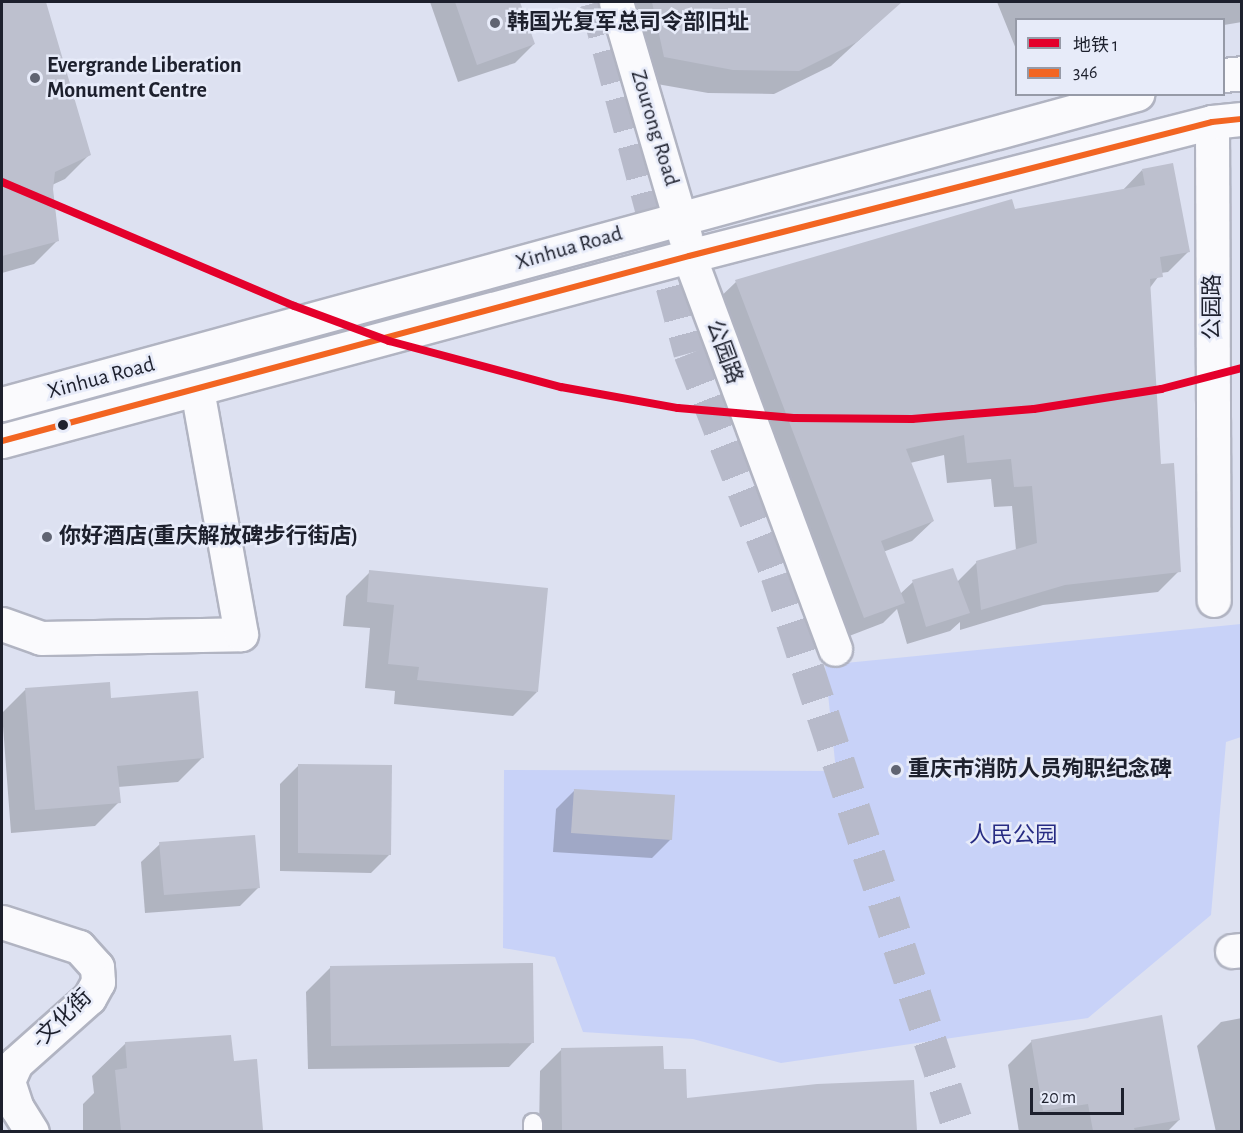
<!DOCTYPE html>
<html>
<head>
<meta charset="utf-8">
<style>
  body { margin:0 }
  #map { position:relative; width:1243px; height:1133px; overflow:hidden; background:#dde1f1; font-family:"Alegreya Sans","Noto Sans SC",sans-serif }
  div>[style] { position:absolute }
  [style*='--x'] { left:calc(var(--x)*1px); top:calc(var(--y)*1px); width:calc(var(--w)*1px); rotate:calc(var(--a)*1deg) }
  .green>* { inset:0; background:#c8d2f8 }
  .shadow>* { inset:0; background:#0003 }
  .building>* { inset:0; background:#bdc0ce }
  .secondary-tunnel>* { height:33px; margin-top:-16.5px; transform-origin:0; background:repeating-linear-gradient(90deg,#b7baca 0 33px,transparent 0 49px) }
  .roads { filter:drop-shadow(2px 0 #b1b4c2) drop-shadow(-2px 0 #b1b4c2) drop-shadow(0 2px #b1b4c2) drop-shadow(0 -2px #b1b4c2) }
  .lane>* { height:18px; margin:-9px; padding:0 9px; transform-origin:9px; border-radius:9px; background:#fafafd }
  .street>* { height:33px; margin:-16.5px; padding:0 16.5px; transform-origin:16.5px; border-radius:16.5px; background:#fafafd }
  .secondary>* { height:33px; margin:-16.5px; padding:0 16.5px; transform-origin:16.5px; border-radius:16.5px; background:#fafafd }
  .bus-1>* { height:6px; margin:-3px; padding:0 3px; transform-origin:3px; border-radius:3px; background:#f26522 }
  .metro-1>* { height:8px; margin:-4px; padding:0 4px; transform-origin:4px; border-radius:4px; background:#e4002b }
  .dots>* { width:16px; height:16px; translate:-50% -50%; box-sizing:border-box; border:3px solid #e7ebf9; border-radius:50% }
  span { translate:-50% -50%; white-space:nowrap; text-align:center; line-height:1.15; -webkit-text-stroke:5px #e7ebf9; paint-order:stroke }
  .poi-label { font-size:22px; color:#1d202d; font-weight:700 }
  .left { translate:0 -50%; text-align:left }
  .street-label { font-size:22px; color:#1d202d }
  .park-label { font-size:22px; color:#272b83 }
  .frame { position:absolute; inset:0; border:3px solid #1d202d; pointer-events:none }
  .legend { position:absolute; left:1015px; top:18px; width:210px; height:78px; box-sizing:border-box; background:#e7ebf9; border:2px solid #969aa7; margin:0; padding:8px 10px; list-style:none; font-size:18px; color:#1d202d }
  .legend li { display:flex; align-items:center; gap:12px; height:30px }
  .legend b { width:30px; border:2px solid #969aa7 }
  .scale { position:absolute; left:1030px; top:1088px; width:94px; height:27px; box-sizing:border-box; border:3px solid #1d202d; border-top:0; padding-left:8px; font-size:18px; line-height:21px; white-space:nowrap; color:#1d202d; -webkit-text-stroke:4px #e7ebf9; paint-order:stroke }
</style>
</head>
<body>
<div id="map">
  <div class="green">
    <i style="clip-path:polygon(1241px 624px,1241px 737px,1226px 742px,1211px 915px,1088px 1018px,781px 1063px,693px 1039px,583px 1032px,555px 957px,503px 948px,504px 770px,836px 771px,825px 665px)"></i>
  </div>
  <div class="shadow">
    <i style="clip-path:polygon(2px 2px,45px 2px,89px 155px,65px 179px,52px 185px,58px 240px,34px 264px,2px 273px)"></i>
    <i style="clip-path:polygon(430px 2px,519px 2px,534px 44px,515px 63px,458px 82px)"></i>
    <i style="clip-path:polygon(623px 2px,900px 2px,831px 66px,774px 94px,708px 93px,640px 81px)"></i>
    <i style="clip-path:polygon(997px 2px,1242px 2px,1242px 22px,1224px 25px,1224px 20px,1016px 20px,1016px 49px)"></i>
    <i style="clip-path:polygon(evenodd,1142px 170px,1189px 251px,1168px 272px,1161px 273px,1149px 289px,1160px 466px,1179px 571px,1158px 592px,1043px 605px,960px 630px,960px 622px,950px 631px,907px 644px,897px 609px,883px 623px,844px 638px,715px 302px,736px 282px,1014px 210px,1122px 191px,1142px 170px,944px 455px,947px 483px,991px 479px,994px 507px,1012px 506px,1016px 550px,977px 562px,957px 582px,913px 582px,900px 594px,883px 552px,912px 541px,933px 521px,910px 463px,944px 455px)"></i>
    <i style="clip-path:polygon(370px 572px,537px 692px,513px 716px,394px 704px,395px 691px,365px 688px,370px 628px,343px 626px,346px 596px)"></i>
    <i style="clip-path:polygon(25px 690px,110px 700px,202px 758px,178px 782px,118px 787px,119px 802px,95px 826px,11px 833px,2px 713px)"></i>
    <i style="clip-path:polygon(299px 765px,390px 854px,371px 873px,280px 871px,280px 784px)"></i>
    <i style="clip-path:polygon(575px 790px,671px 839px,652px 858px,553px 852px,556px 809px)"></i>
    <i style="clip-path:polygon(160px 844px,259px 887px,240px 906px,145px 913px,141px 862px)"></i>
    <i style="clip-path:polygon(331px 967px,533px 1042px,509px 1067px,308px 1069px,306px 992px)"></i>
    <i style="clip-path:polygon(1242px 1018px,1242px 1132px,1216px 1132px,1197px 1046px,1221px 1022px)"></i>
    <i style="clip-path:polygon(1032px 1041px,1179px 1120px,1167px 1132px,1019px 1132px,1008px 1065px)"></i>
    <i style="clip-path:polygon(126px 1043px,232px 1062px,261px 1129px,83px 1132px,83px 1104px,94px 1093px,92px 1076px)"></i>
    <i style="clip-path:polygon(561px 1050px,662px 1071px,685px 1099px,913px 1082px,915px 1132px,539px 1132px,540px 1071px)"></i>
  </div>
  <div class="building">
    <i style="clip-path:polygon(2px 2px,46px 2px,91px 155px,55px 172px,53px 189px,59px 241px,2px 256px)"></i>
    <i style="clip-path:polygon(455px 2px,520px 2px,535px 44px,477px 65px)"></i>
    <i style="clip-path:polygon(652px 2px,902px 2px,857px 42px,799px 71px,733px 70px,664px 57px)"></i>
    <i style="clip-path:polygon(1173px 163px,1190px 252px,1160px 257px,1163px 277px,1150px 279px,1161px 464px,1174px 463px,1181px 572px,1065px 585px,981px 610px,976px 561px,1037px 543px,1032px 486px,1014px 487px,1011px 459px,967px 463px,964px 435px,906px 449px,934px 521px,881px 541px,905px 603px,864px 618px,735px 280px,1012px 199px,1015px 209px,1145px 185px,1142px 169px)"></i>
    <i style="clip-path:polygon(953px 568px,970px 613px,926px 627px,912px 580px)"></i>
    <i style="clip-path:polygon(369px 570px,548px 588px,538px 692px,417px 680px,419px 667px,388px 664px,394px 605px,367px 602px)"></i>
    <i style="clip-path:polygon(110px 682px,111px 698px,198px 691px,204px 758px,117px 766px,121px 803px,35px 810px,25px 688px)"></i>
    <i style="clip-path:polygon(298px 764px,392px 765px,391px 855px,298px 853px)"></i>
    <i style="clip-path:polygon(574px 789px,675px 795px,672px 840px,571px 833px)"></i>
    <i style="clip-path:polygon(255px 835px,260px 888px,164px 895px,159px 842px)"></i>
    <i style="clip-path:polygon(533px 963px,534px 1043px,331px 1046px,330px 966px)"></i>
    <i style="clip-path:polygon(1162px 1015px,1180px 1120px,1134px 1128px,1135px 1131px,1093px 1131px,1088px 1104px,1043px 1111px,1031px 1040px)"></i>
    <i style="clip-path:polygon(231px 1035px,234px 1061px,257px 1059px,263px 1130px,121px 1131px,115px 1070px,127px 1068px,125px 1042px)"></i>
    <i style="clip-path:polygon(663px 1046px,664px 1069px,686px 1069px,687px 1098px,817px 1084px,914px 1080px,917px 1131px,562px 1131px,561px 1048px)"></i>
  </div>
  <div class="secondary-tunnel">
    <i style="--x:596;--y:2;--w:363;--a:75"></i>
    <i style="--x:690;--y:353;--w:238;--a:68.6"></i>
    <i style="--x:777;--y:575;--w:586;--a:71.81"></i>
  </div>
  <div class="roads">
    <div class="lane">
      <i style="--x:533;--y:1123;--w:9;--a:90"></i>
    </div>
    <div class="street">
      <i style="--x:1212;--y:122;--w:478;--a:89.8"></i>
      <i style="--x:689;--y:256;--w:419;--a:69.6"></i>
      <i style="--x:2;--y:624;--w:41;--a:19.7"></i>
      <i style="--x:41;--y:638;--w:200;--a:-1.1"></i>
      <i style="--x:241;--y:634;--w:249;--a:-100.2"></i>
      <i style="--x:2;--y:922;--w:81;--a:18"></i>
      <i style="--x:79;--y:947;--w:27;--a:48"></i>
      <i style="--x:97;--y:967;--w:15;--a:86"></i>
      <i style="--x:98;--y:982;--w:18;--a:119"></i>
      <i style="--x:89;--y:998;--w:98;--a:138.3"></i>
      <i style="--x:16;--y:1063;--w:20;--a:114"></i>
      <i style="--x:8;--y:1081;--w:28;--a:72"></i>
      <i style="--x:17;--y:1108;--w:28;--a:58"></i>
      <i style="--x:1232;--y:951;--w:10;--a:-6"></i>
    </div>
    <div class="secondary">
      <i style="--x:616;--y:2;--w:245;--a:73.6"></i>
      <i style="--x:1224;--y:75;--w:18;--a:-6"></i>
      <i style="--x:2;--y:404;--w:1177;--a:-15.28"></i>
      <i style="--x:2;--y:441;--w:711;--a:-15.07"></i>
      <i style="--x:689;--y:256;--w:540;--a:-14.37"></i>
      <i style="--x:1212;--y:122;--w:30;--a:-6"></i>
    </div>
  </div>
  <div class="bus-1">
    <i style="--x:2;--y:441;--w:711;--a:-15.07"></i>
    <i style="--x:689;--y:256;--w:540;--a:-14.37"></i>
    <i style="--x:1212;--y:122;--w:30;--a:-6"></i>
  </div>
  <div class="metro-1">
    <i style="--x:2;--y:182;--w:317;--a:23"></i>
    <i style="--x:294;--y:306;--w:101;--a:20.2"></i>
    <i style="--x:389;--y:341;--w:178;--a:15"></i>
    <i style="--x:561;--y:387;--w:119;--a:10.2"></i>
    <i style="--x:678;--y:408;--w:116;--a:4.9"></i>
    <i style="--x:794;--y:418;--w:118;--a:0.5"></i>
    <i style="--x:912;--y:419;--w:122;--a:-4.7"></i>
    <i style="--x:1034;--y:409;--w:129;--a:-8.9"></i>
    <i style="--x:1161;--y:389;--w:84;--a:-14.5"></i>
  </div>
  <div class="dots">
    <i style="left:495px;top:23px;background:#606472"></i>
    <i style="left:35px;top:78px;background:#606472"></i>
    <i style="left:63px;top:425px;background:#1d202d"></i>
    <i style="left:47px;top:537px;background:#606472"></i>
    <i style="left:896px;top:770px;background:#606472"></i>
  </div>
  <div class="poi-label">
    <span class="left" style="left:507px;top:23px">韩国光复军总司令部旧址</span>
    <span class="left" style="left:47px;top:78px">Evergrande Liberation<br>Monument Centre</span>
    <span class="left" style="left:59px;top:537px">你好酒店(重庆解放碑步行街店)</span>
    <span class="left" style="left:908px;top:770px">重庆市消防人员殉职纪念碑</span>
  </div>
  <div class="street-label">
    <span style="left:655px;top:128px;rotate:73deg">Zourong Road</span>
    <span style="left:569px;top:248px;rotate:-16deg">Xinhua Road</span>
    <span style="left:1213px;top:307px;rotate:-90deg">公园路</span>
    <span style="left:724px;top:352px;rotate:70deg">公园路</span>
    <span style="left:101px;top:378px;rotate:-15deg">Xinhua Road</span>
    <span style="left:62px;top:1019px;rotate:-44deg">-文化街</span>
  </div>
  <div class="park-label">
    <span style="left:1013px;top:836px">人民公园</span>
  </div>
  <div class="frame"></div>
  <ul class="legend">
  <li><b style="height:8px;background:#e4002b"></b>地铁 1</li>
  <li><b style="height:8px;background:#f26522"></b>346</li>
  </ul>
  <div class="scale">20 m</div>
</div>
</body>
</html>
